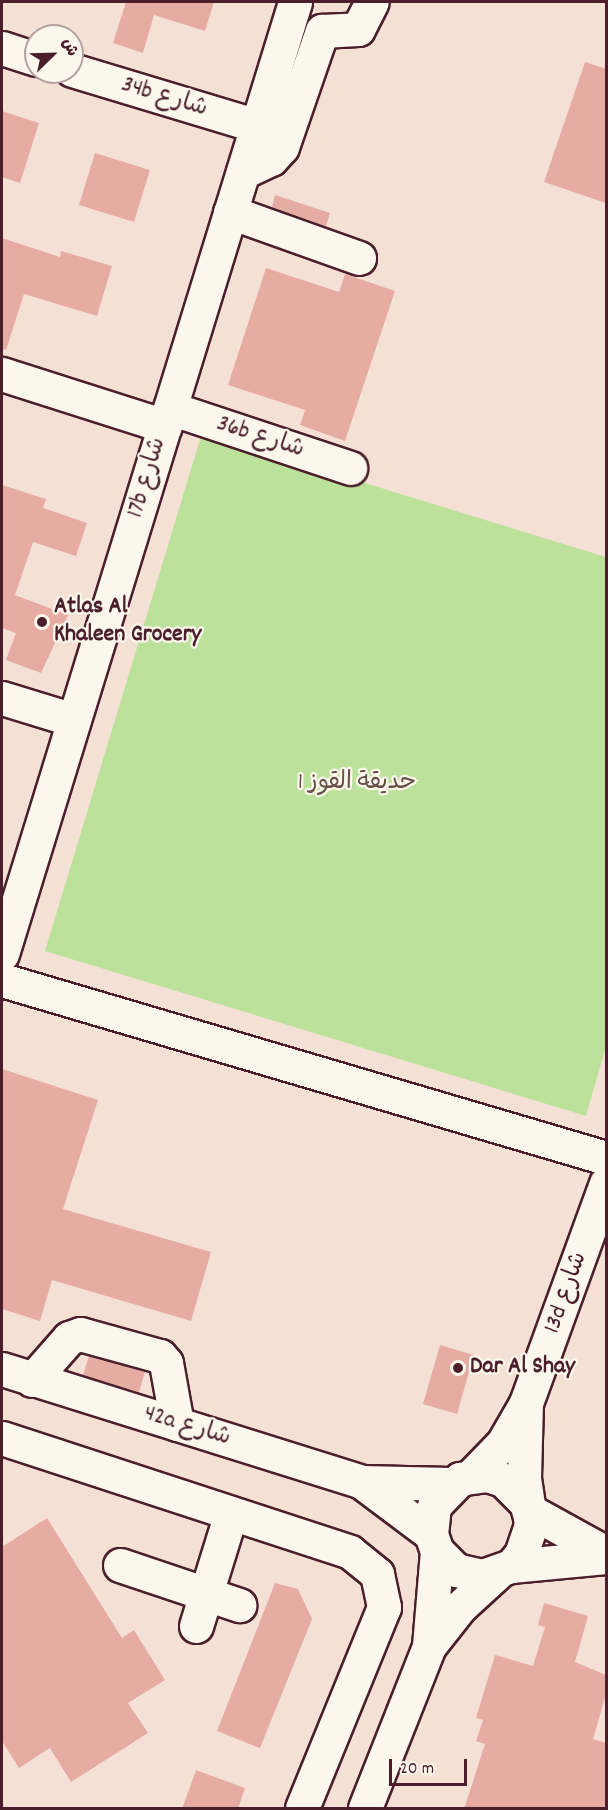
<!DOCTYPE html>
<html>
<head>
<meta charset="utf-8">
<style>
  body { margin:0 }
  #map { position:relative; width:608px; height:1810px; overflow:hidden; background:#f5e0d6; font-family:Dekko,"Playpen Sans Arabic",sans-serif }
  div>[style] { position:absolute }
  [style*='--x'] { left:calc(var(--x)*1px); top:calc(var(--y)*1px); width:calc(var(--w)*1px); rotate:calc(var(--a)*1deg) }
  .green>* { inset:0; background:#bce19b }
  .building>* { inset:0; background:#e6aca3 }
  .roads { filter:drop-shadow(2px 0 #4a1f2b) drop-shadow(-2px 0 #4a1f2b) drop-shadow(0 2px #4a1f2b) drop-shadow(0 -2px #4a1f2b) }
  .minor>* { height:33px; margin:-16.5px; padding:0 16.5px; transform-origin:16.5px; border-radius:16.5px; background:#fbf7ec }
  .dots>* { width:16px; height:16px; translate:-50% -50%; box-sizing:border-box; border:3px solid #fbf7ec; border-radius:50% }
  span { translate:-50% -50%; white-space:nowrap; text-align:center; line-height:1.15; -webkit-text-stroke:4.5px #fbf7ec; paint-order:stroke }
  .street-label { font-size:24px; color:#4a1f2b }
  .poi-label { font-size:24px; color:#4a1f2b; font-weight:700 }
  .left { translate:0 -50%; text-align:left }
  .park-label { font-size:24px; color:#665047 }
  .frame { position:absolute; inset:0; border:3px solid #4a1f2b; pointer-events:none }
  .north { position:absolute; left:24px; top:24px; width:60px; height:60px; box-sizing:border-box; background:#fbf7ec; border:2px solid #b4a19f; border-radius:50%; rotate:67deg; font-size:16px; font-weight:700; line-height:24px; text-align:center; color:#4a1f2b }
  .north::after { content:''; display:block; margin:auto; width:21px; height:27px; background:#4a1f2b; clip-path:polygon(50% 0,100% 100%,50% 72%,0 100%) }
  .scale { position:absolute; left:389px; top:1759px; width:78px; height:27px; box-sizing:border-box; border:3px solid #4a1f2b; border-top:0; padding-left:8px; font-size:18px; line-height:21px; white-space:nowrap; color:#4a1f2b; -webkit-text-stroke:4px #fbf7ec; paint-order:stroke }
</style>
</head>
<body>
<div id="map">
  <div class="green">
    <i style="clip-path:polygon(202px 433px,606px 557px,606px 1046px,586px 1116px,45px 951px)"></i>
  </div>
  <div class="building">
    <i style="clip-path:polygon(126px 2px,214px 2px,205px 31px,154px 15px,143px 53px,113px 43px)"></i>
    <i style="clip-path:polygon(585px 62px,606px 69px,606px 203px,544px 182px)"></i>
    <i style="clip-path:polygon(2px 111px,39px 123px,20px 183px,2px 177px)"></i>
    <i style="clip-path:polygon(95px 153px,150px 170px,134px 222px,79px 205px)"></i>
    <i style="clip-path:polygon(275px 195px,330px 213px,326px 226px,272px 207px)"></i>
    <i style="clip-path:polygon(2px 238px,60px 257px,61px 251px,112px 266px,97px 316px,24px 294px,6px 350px,2px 349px)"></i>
    <i style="clip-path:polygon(266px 268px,339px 292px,345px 274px,395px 291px,345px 441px,300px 425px,305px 410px,228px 385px)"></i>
    <i style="clip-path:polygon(2px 485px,46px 499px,43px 508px,87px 523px,76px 556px,33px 542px,15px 595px,68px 615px,41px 673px,6px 660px,16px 633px,2px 628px)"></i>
    <i style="clip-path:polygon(2px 1069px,98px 1100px,63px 1209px,211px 1252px,191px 1321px,52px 1280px,40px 1321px,2px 1309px)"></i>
    <i style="clip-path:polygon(440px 1345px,474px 1355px,457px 1414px,423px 1404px)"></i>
    <i style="clip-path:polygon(89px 1356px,145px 1372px,139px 1392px,83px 1375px)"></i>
    <i style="clip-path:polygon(47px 1518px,122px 1638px,134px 1630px,165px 1680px,128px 1703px,148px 1733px,71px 1782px,50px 1748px,19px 1768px,2px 1741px,2px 1547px)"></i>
    <i style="clip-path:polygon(275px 1583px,298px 1589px,312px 1619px,260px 1748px,217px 1731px)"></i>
    <i style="clip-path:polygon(544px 1603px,588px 1616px,575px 1662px,606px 1675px,606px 1694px,593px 1739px,606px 1743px,606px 1809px,464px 1809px,485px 1744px,476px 1741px,483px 1720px,476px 1718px,495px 1655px,533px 1666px,545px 1627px,538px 1625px)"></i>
    <i style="clip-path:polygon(196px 1770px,245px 1788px,238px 1809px,182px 1809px)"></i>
  </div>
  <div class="roads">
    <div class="minor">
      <i style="--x:2;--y:48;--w:36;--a:18"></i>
      <i style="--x:72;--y:70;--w:193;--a:16.8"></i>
      <i style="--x:243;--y:172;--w:31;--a:-25"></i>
      <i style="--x:271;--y:159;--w:16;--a:-47"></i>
      <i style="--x:282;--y:147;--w:123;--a:-71"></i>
      <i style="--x:322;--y:31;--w:36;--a:-3"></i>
      <i style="--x:358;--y:29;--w:30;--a:-63"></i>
      <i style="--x:230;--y:212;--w:137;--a:19.6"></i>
      <i style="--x:2;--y:374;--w:171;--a:17.7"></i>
      <i style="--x:170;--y:408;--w:190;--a:18.4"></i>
      <i style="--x:2;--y:698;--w:75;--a:17"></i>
      <i style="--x:2;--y:954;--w:996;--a:-72.89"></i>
      <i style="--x:2;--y:980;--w:630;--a:16.42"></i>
      <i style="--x:2;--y:1369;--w:377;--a:17.4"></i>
      <i style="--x:362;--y:1482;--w:89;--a:1.3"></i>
      <i style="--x:32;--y:1380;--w:56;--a:-48.6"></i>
      <i style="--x:69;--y:1338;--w:12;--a:-20"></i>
      <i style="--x:80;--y:1334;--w:83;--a:15.4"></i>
      <i style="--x:160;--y:1356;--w:9;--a:49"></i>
      <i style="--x:166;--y:1363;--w:62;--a:79.8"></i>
      <i style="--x:2;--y:1438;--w:366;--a:18.1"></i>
      <i style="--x:350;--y:1552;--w:35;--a:39"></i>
      <i style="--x:377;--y:1574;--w:34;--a:78"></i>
      <i style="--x:384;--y:1607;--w:217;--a:112.2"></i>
      <i style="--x:471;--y:1476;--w:46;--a:-45.9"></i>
      <i style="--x:503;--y:1443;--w:46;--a:-60.1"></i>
      <i style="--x:526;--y:1403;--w:234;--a:-70"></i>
      <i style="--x:363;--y:1483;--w:85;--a:36.9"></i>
      <i style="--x:526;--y:1503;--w:33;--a:-135"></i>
      <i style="--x:503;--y:1480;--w:17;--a:-163"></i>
      <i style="--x:487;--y:1475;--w:27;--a:172"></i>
      <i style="--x:460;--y:1479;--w:37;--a:134"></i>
      <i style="--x:434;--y:1506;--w:28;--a:96"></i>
      <i style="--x:431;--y:1534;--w:18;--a:71"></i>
      <i style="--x:437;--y:1551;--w:27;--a:45"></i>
      <i style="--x:456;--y:1570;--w:27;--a:13"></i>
      <i style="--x:482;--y:1576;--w:31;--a:-19"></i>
      <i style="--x:511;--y:1566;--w:16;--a:-50"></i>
      <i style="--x:521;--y:1554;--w:31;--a:-71"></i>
      <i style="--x:531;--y:1525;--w:48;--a:-98.5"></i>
      <i style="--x:524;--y:1478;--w:75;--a:-88.5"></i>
      <i style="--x:528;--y:1510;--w:89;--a:28.9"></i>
      <i style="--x:120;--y:1565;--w:126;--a:18.6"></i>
      <i style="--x:511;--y:1566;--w:95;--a:-5.4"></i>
      <i style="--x:196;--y:1626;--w:118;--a:-72.8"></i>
      <i style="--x:430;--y:1645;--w:48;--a:-51.7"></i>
      <i style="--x:460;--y:1607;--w:49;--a:-42.5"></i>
      <i style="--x:365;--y:1808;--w:174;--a:-68.4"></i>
      <i style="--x:429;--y:1646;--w:95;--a:-85.2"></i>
    </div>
  </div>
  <div class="dots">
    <i style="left:42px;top:622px;background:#4a1f2b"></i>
    <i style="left:458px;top:1368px;background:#4a1f2b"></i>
  </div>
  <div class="street-label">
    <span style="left:164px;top:98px;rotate:17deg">34b شارع</span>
    <span style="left:260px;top:438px;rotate:18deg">36b شارع</span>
    <span style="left:148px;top:478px;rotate:-73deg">17b شارع</span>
    <span style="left:567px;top:1293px;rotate:-70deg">13d شارع</span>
    <span style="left:187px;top:1427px;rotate:17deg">42a شارع</span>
  </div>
  <div class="poi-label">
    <span class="left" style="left:54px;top:622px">Atlas Al<br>Khaleen Grocery</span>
    <span class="left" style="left:470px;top:1368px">Dar Al Shay</span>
  </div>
  <div class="park-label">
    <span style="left:357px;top:784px">حديقة القوز 1</span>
  </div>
  <div class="frame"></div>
  <div class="north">ش</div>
  <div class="scale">20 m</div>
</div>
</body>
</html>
